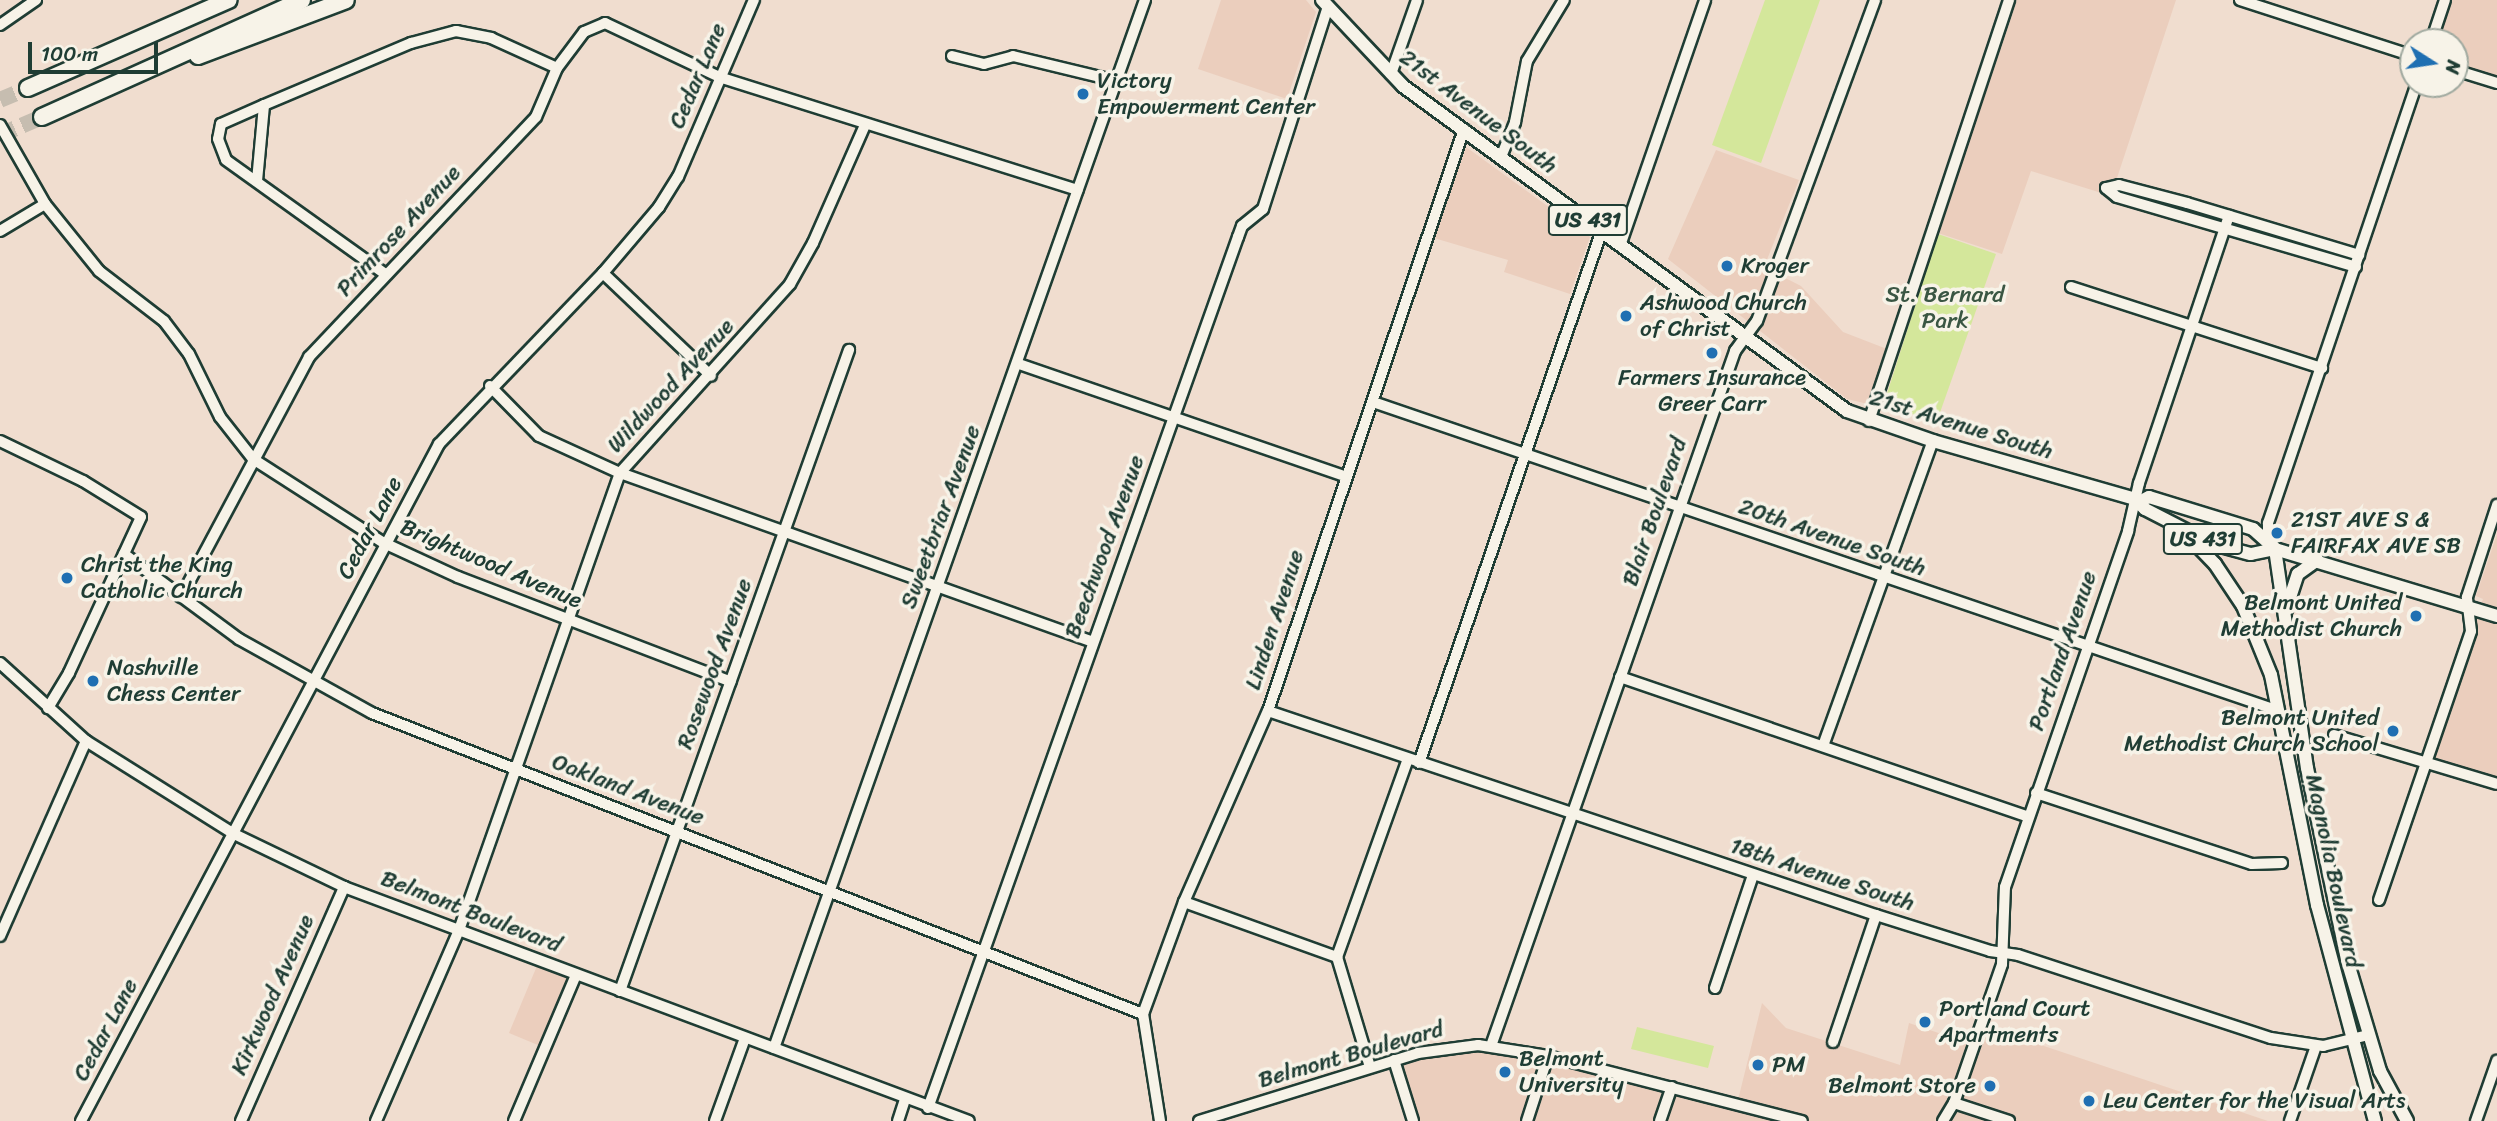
<!DOCTYPE html>
<html>
<head>
<meta charset="utf-8">
<style>
  body { margin:0 }
  #map { position:relative; width:2497px; height:1121px; overflow:hidden; background:#f0ddcf; font-family:Sriracha,sans-serif }
  div>[style] { position:absolute }
  [style*='--x'] { left:calc(var(--x)*1px); top:calc(var(--y)*1px); width:calc(var(--w)*1px); rotate:calc(var(--a)*1deg) }
  .built>* { inset:0; background:#ebcebd }
  .green>* { inset:0; background:#d4e79b }
  .highway-tunnel>* { height:16px; margin-top:-8px; transform-origin:0; background:repeating-linear-gradient(90deg,#c6bdb0 0 16px,transparent 0 24px) }
  .roads { filter:drop-shadow(2px 0 #1f3d34) drop-shadow(-2px 0 #1f3d34) drop-shadow(0 2px #1f3d34) drop-shadow(0 -2px #1f3d34) }
  .minor>* { height:10px; margin:-5px; padding:0 5px; transform-origin:5px; border-radius:5px; background:#f7f3e8 }
  .major>* { height:12px; margin:-6px; padding:0 6px; transform-origin:6px; border-radius:6px; background:#f7f3e8 }
  .highway>* { height:16px; margin:-8px; padding:0 8px; transform-origin:8px; border-radius:8px; background:#f7f3e8 }
  .dots>* { width:19px; height:19px; translate:-50% -50%; box-sizing:border-box; border:4px solid #f7f3e8; border-radius:50% }
  span { translate:-50% -50%; white-space:nowrap; text-align:center; line-height:1.15; -webkit-text-stroke:7px #f7f3e8; paint-order:stroke }
  .shield-label span { padding:2px 5px; background:#f7f3e8; border:2px solid; border-radius:5px; -webkit-text-stroke-width:0 }
  .shield-label { font-size:21px; color:#1f3d34; font-weight:700 }
  .street-label { font-size:23px; color:#1f3d34 }
  .poi-label { font-size:23px; color:#1f3d34 }
  .left { translate:0 -50%; text-align:left }
  .right { translate:-100% -50%; text-align:right }
  .park-label { font-size:23px; color:#3a5643 }
  .north { position:absolute; left:2399px; top:28px; width:70px; height:70px; box-sizing:border-box; background:#f7f3e8; border:2px solid #a1aaa0; border-radius:50%; rotate:102deg; font-size:19px; font-weight:700; line-height:28px; text-align:center; color:#1f3d34 }
  .north::after { content:''; display:block; margin:auto; width:24px; height:32px; background:#1f6fb2; clip-path:polygon(50% 0,100% 100%,50% 72%,0 100%) }
  .scale { position:absolute; left:28px; top:42px; width:130px; height:32px; box-sizing:border-box; border:4px solid #1f3d34; border-top:0; padding-left:9px; font-size:21px; line-height:24px; white-space:nowrap; color:#1f3d34; -webkit-text-stroke:5px #f7f3e8; paint-order:stroke }
</style>
</head>
<body>
<div id="map">
  <div class="built">
    <i style="clip-path:polygon(1221px 0,1306px 0,1316px 12px,1287px 99px,1198px 69px)"></i>
    <i style="clip-path:polygon(2017px 0,2176px 0,2111px 196px,2031px 171px,2002px 254px,1938px 233px)"></i>
    <i style="clip-path:polygon(2445px 0,2497px 0,2497px 83px,2455px 70px,2455px 42px,2431px 42px)"></i>
    <i style="clip-path:polygon(1466px 147px,1590px 237px,1570px 294px,1504px 272px,1508px 260px,1434px 238px)"></i>
    <i style="clip-path:polygon(1716px 150px,1799px 180px,1764px 267px,1801px 286px,1843px 332px,1887px 349px,1868px 404px,1847px 399px,1668px 259px)"></i>
    <i style="clip-path:polygon(2497px 534px,2497px 784px,2427px 761px,2483px 599px,2476px 596px)"></i>
    <i style="clip-path:polygon(539px 961px,576px 975px,545px 1048px,509px 1033px)"></i>
    <i style="clip-path:polygon(1762px 1003px,1786px 1028px,1900px 1065px,1909px 1023px,1974px 1045px,1981px 1025px,2268px 1121px,1411px 1121px,1394px 1060px,1431px 1050px,1509px 1048px,1737px 1104px)"></i>
  </div>
  <div class="green">
    <i style="clip-path:polygon(1765px 0,1820px 0,1761px 163px,1712px 145px)"></i>
    <i style="clip-path:polygon(1938px 234px,1996px 254px,1937px 421px,1883px 406px)"></i>
    <i style="clip-path:polygon(1637px 1027px,1714px 1046px,1708px 1068px,1631px 1049px)"></i>
  </div>
  <div class="highway-tunnel">
    <i style="--x:0;--y:100;--w:30;--a:-23"></i>
    <i style="--x:0;--y:135;--w:46;--a:-23.2"></i>
  </div>
  <div class="roads">
    <div class="minor">
      <i style="--x:2240;--y:0;--w:182;--a:17.9"></i>
      <i style="--x:0;--y:25;--w:44;--a:-34.8"></i>
      <i style="--x:2431;--y:42;--w:44;--a:-71.6"></i>
      <i style="--x:952;--y:56;--w:33;--a:14"></i>
      <i style="--x:984;--y:64;--w:30;--a:-15"></i>
      <i style="--x:1013;--y:56;--w:106;--a:13.6"></i>
      <i style="--x:2455;--y:70;--w:44;--a:17.2"></i>
      <i style="--x:1391;--y:74;--w:78;--a:-70.6"></i>
      <i style="--x:264;--y:105;--w:47;--a:156.2"></i>
      <i style="--x:221;--y:124;--w:15;--a:101"></i>
      <i style="--x:218;--y:139;--w:22;--a:69"></i>
      <i style="--x:226;--y:160;--w:196;--a:35.6"></i>
      <i style="--x:0;--y:125;--w:91;--a:60.3"></i>
      <i style="--x:45;--y:204;--w:86;--a:51.1"></i>
      <i style="--x:99;--y:271;--w:82;--a:37.6"></i>
      <i style="--x:164;--y:321;--w:41;--a:52.9"></i>
      <i style="--x:189;--y:354;--w:70;--a:63.8"></i>
      <i style="--x:220;--y:417;--w:53;--a:51.8"></i>
      <i style="--x:253;--y:459;--w:156;--a:32.7"></i>
      <i style="--x:384;--y:543;--w:81;--a:24.7"></i>
      <i style="--x:458;--y:577;--w:292;--a:21"></i>
      <i style="--x:1501;--y:157;--w:38;--a:-68"></i>
      <i style="--x:1515;--y:122;--w:62;--a:-78.9"></i>
      <i style="--x:1527;--y:61;--w:71;--a:-58.8"></i>
      <i style="--x:257;--y:181;--w:76;--a:-84.7"></i>
      <i style="--x:264;--y:105;--w:160;--a:-22.9"></i>
      <i style="--x:411;--y:43;--w:47;--a:-14.9"></i>
      <i style="--x:456;--y:31;--w:36;--a:11"></i>
      <i style="--x:491;--y:38;--w:72;--a:24.4"></i>
      <i style="--x:2106;--y:188;--w:13;--a:-13"></i>
      <i style="--x:2119;--y:185;--w:70;--a:14.8"></i>
      <i style="--x:2187;--y:203;--w:180;--a:16.8"></i>
      <i style="--x:2106;--y:188;--w:14;--a:39"></i>
      <i style="--x:2117;--y:197;--w:249;--a:16.3"></i>
      <i style="--x:0;--y:231;--w:52;--a:-31"></i>
      <i style="--x:1621;--y:243;--w:257;--a:-70.9"></i>
      <i style="--x:603;--y:273;--w:149;--a:43.6"></i>
      <i style="--x:2071;--y:287;--w:264;--a:17.9"></i>
      <i style="--x:1019;--y:364;--w:344;--a:19"></i>
      <i style="--x:490;--y:386;--w:70;--a:45.6"></i>
      <i style="--x:539;--y:436;--w:89;--a:24.6"></i>
      <i style="--x:620;--y:473;--w:502;--a:19.66"></i>
      <i style="--x:1373;--y:402;--w:957;--a:18.83"></i>
      <i style="--x:1869;--y:421;--w:444;--a:-71.6"></i>
      <i style="--x:0;--y:441;--w:92;--a:25.7"></i>
      <i style="--x:83;--y:481;--w:68;--a:31.8"></i>
      <i style="--x:141;--y:517;--w:172;--a:114.8"></i>
      <i style="--x:69;--y:673;--w:41;--a:121"></i>
      <i style="--x:2274;--y:546;--w:12;--a:-121"></i>
      <i style="--x:2268;--y:536;--w:13;--a:-90"></i>
      <i style="--x:2268;--y:523;--w:464;--a:-71.3"></i>
      <i style="--x:124;--y:554;--w:143;--a:36.5"></i>
      <i style="--x:239;--y:639;--w:152;--a:29.1"></i>
      <i style="--x:372;--y:713;--w:828;--a:21.33"></i>
      <i style="--x:181;--y:597;--w:272;--a:-61.9"></i>
      <i style="--x:309;--y:357;--w:330;--a:-46.6"></i>
      <i style="--x:536;--y:117;--w:53;--a:-66.8"></i>
      <i style="--x:557;--y:68;--w:45;--a:-53.1"></i>
      <i style="--x:584;--y:32;--w:23;--a:-23"></i>
      <i style="--x:605;--y:23;--w:126;--a:25.3"></i>
      <i style="--x:719;--y:77;--w:376;--a:17.5"></i>
      <i style="--x:0;--y:663;--w:116;--a:42.2"></i>
      <i style="--x:86;--y:741;--w:175;--a:32.1"></i>
      <i style="--x:234;--y:834;--w:122;--a:25.7"></i>
      <i style="--x:344;--y:887;--w:667;--a:20.53"></i>
      <i style="--x:1620;--y:677;--w:430;--a:18.9"></i>
      <i style="--x:1268;--y:711;--w:641;--a:18.55"></i>
      <i style="--x:1876;--y:915;--w:120;--a:17.5"></i>
      <i style="--x:1990;--y:951;--w:28;--a:8"></i>
      <i style="--x:2018;--y:955;--w:266;--a:18.2"></i>
      <i style="--x:2271;--y:1038;--w:53;--a:8.7"></i>
      <i style="--x:2323;--y:1046;--w:46;--a:-13.7"></i>
      <i style="--x:2334;--y:735;--w:170;--a:16.7"></i>
      <i style="--x:1824;--y:743;--w:321;--a:-70.2"></i>
      <i style="--x:1419;--y:763;--w:564;--a:-71.05"></i>
      <i style="--x:2036;--y:793;--w:227;--a:18.2"></i>
      <i style="--x:2252;--y:864;--w:30;--a:-2"></i>
      <i style="--x:2379;--y:900;--w:284;--a:-71.1"></i>
      <i style="--x:2471;--y:631;--w:34;--a:-97"></i>
      <i style="--x:2467;--y:597;--w:97;--a:-71.9"></i>
      <i style="--x:1184;--y:902;--w:163;--a:19.8"></i>
      <i style="--x:0;--y:936;--w:213;--a:-66.2"></i>
      <i style="--x:1715;--y:988;--w:119;--a:-71.4"></i>
      <i style="--x:620;--y:991;--w:681;--a:-70.34"></i>
      <i style="--x:1833;--y:1042;--w:134;--a:-71.3"></i>
      <i style="--x:1491;--y:1046;--w:737;--a:-70.65"></i>
      <i style="--x:1735;--y:351;--w:37;--a:-54"></i>
      <i style="--x:1757;--y:321;--w:342;--a:-69.8"></i>
      <i style="--x:774;--y:1048;--w:1112;--a:-70.51"></i>
      <i style="--x:1394;--y:1060;--w:64;--a:72.7"></i>
      <i style="--x:1370;--y:1067;--w:115;--a:-106.7"></i>
      <i style="--x:1337;--y:957;--w:210;--a:-70.3"></i>
      <i style="--x:1954;--y:1103;--w:58;--a:18.1"></i>
      <i style="--x:928;--y:1108;--w:925;--a:-70.41"></i>
      <i style="--x:1238;--y:237;--w:12;--a:-70"></i>
      <i style="--x:1242;--y:226;--w:27;--a:-39"></i>
      <i style="--x:1263;--y:209;--w:212;--a:-72.2"></i>
      <i style="--x:81;--y:1121;--w:766;--a:-62.13"></i>
      <i style="--x:439;--y:444;--w:237;--a:-46.2"></i>
      <i style="--x:603;--y:273;--w:87;--a:-49.7"></i>
      <i style="--x:659;--y:207;--w:36;--a:-58"></i>
      <i style="--x:678;--y:177;--w:193;--a:-66.8"></i>
      <i style="--x:241;--y:1121;--w:256;--a:-66.2"></i>
      <i style="--x:376;--y:1121;--w:208;--a:-66.5"></i>
      <i style="--x:459;--y:930;--w:485;--a:-70.6"></i>
      <i style="--x:620;--y:473;--w:254;--a:-48"></i>
      <i style="--x:790;--y:284;--w:47;--a:-60.7"></i>
      <i style="--x:813;--y:243;--w:129;--a:-66.2"></i>
      <i style="--x:514;--y:1121;--w:159;--a:-67"></i>
      <i style="--x:715;--y:1121;--w:88;--a:-70.1"></i>
      <i style="--x:898;--y:1121;--w:22;--a:-72"></i>
      <i style="--x:1160;--y:1121;--w:108;--a:-99"></i>
      <i style="--x:1143;--y:1014;--w:119;--a:-69.9"></i>
      <i style="--x:1184;--y:902;--w:209;--a:-66.3"></i>
      <i style="--x:1268;--y:711;--w:614;--a:-71.39"></i>
      <i style="--x:1199;--y:1121;--w:229;--a:-17.2"></i>
      <i style="--x:1418;--y:1053;--w:61;--a:-7.6"></i>
      <i style="--x:1478;--y:1045;--w:71;--a:8.9"></i>
      <i style="--x:1548;--y:1056;--w:262;--a:14.4"></i>
      <i style="--x:1527;--y:1121;--w:68;--a:-72.1"></i>
      <i style="--x:1660;--y:1121;--w:36;--a:-71"></i>
      <i style="--x:1943;--y:1121;--w:21;--a:-59"></i>
      <i style="--x:1954;--y:1103;--w:147;--a:-70.9"></i>
      <i style="--x:2002;--y:964;--w:77;--a:-87.8"></i>
      <i style="--x:2005;--y:887;--w:377;--a:-70.9"></i>
      <i style="--x:2128;--y:531;--w:49;--a:-77.1"></i>
      <i style="--x:2139;--y:483;--w:282;--a:-71.4"></i>
      <i style="--x:2290;--y:1121;--w:79;--a:-70.9"></i>
      <i style="--x:2476;--y:1121;--w:64;--a:-70.7"></i>
    </div>
    <div class="major">
      <i style="--x:1322;--y:0;--w:118;--a:46.7"></i>
      <i style="--x:1403;--y:86;--w:550;--a:36.2"></i>
      <i style="--x:1847;--y:411;--w:91;--a:19.2"></i>
      <i style="--x:1933;--y:441;--w:210;--a:16"></i>
      <i style="--x:2135;--y:499;--w:14;--a:45"></i>
      <i style="--x:2145;--y:509;--w:76;--a:27.2"></i>
      <i style="--x:2213;--y:544;--w:39;--a:15"></i>
      <i style="--x:2251;--y:554;--w:25;--a:-12"></i>
      <i style="--x:2275;--y:549;--w:232;--a:16.8"></i>
      <i style="--x:2141;--y:501;--w:9;--a:-27"></i>
      <i style="--x:2149;--y:497;--w:109;--a:17.1"></i>
      <i style="--x:2253;--y:529;--w:30;--a:42"></i>
      <i style="--x:2188;--y:536;--w:39;--a:46"></i>
      <i style="--x:2215;--y:564;--w:50;--a:56.3"></i>
      <i style="--x:2243;--y:606;--w:74;--a:67.9"></i>
      <i style="--x:2271;--y:675;--w:235;--a:78.7"></i>
      <i style="--x:2317;--y:905;--w:224;--a:75"></i>
      <i style="--x:2275;--y:549;--w:221;--a:81.7"></i>
      <i style="--x:2307;--y:768;--w:196;--a:78.2"></i>
      <i style="--x:2347;--y:960;--w:116;--a:73.4"></i>
      <i style="--x:2380;--y:1071;--w:57;--a:61.6"></i>
      <i style="--x:2286;--y:610;--w:38;--a:-72"></i>
      <i style="--x:2298;--y:574;--w:24;--a:-36"></i>
    </div>
    <div class="highway">
      <i style="--x:198;--y:56;--w:158;--a:-20.7"></i>
      <i style="--x:28;--y:88;--w:219;--a:-23.7"></i>
      <i style="--x:42;--y:117;--w:285;--a:-24.2"></i>
    </div>
  </div>
  <div class="dots">
    <i style="left:1083px;top:94px;background:#1f6fb2"></i>
    <i style="left:1727px;top:266px;background:#1f6fb2"></i>
    <i style="left:1626px;top:316px;background:#1f6fb2"></i>
    <i style="left:1712px;top:353px;background:#1f6fb2"></i>
    <i style="left:2277px;top:533px;background:#1f6fb2"></i>
    <i style="left:67px;top:578px;background:#1f6fb2"></i>
    <i style="left:2416px;top:616px;background:#1f6fb2"></i>
    <i style="left:93px;top:681px;background:#1f6fb2"></i>
    <i style="left:2393px;top:731px;background:#1f6fb2"></i>
    <i style="left:1925px;top:1022px;background:#1f6fb2"></i>
    <i style="left:1758px;top:1065px;background:#1f6fb2"></i>
    <i style="left:1505px;top:1072px;background:#1f6fb2"></i>
    <i style="left:1990px;top:1086px;background:#1f6fb2"></i>
    <i style="left:2089px;top:1101px;background:#1f6fb2"></i>
  </div>
  <div class="shield-label">
    <span style="left:1588px;top:220px">US 431</span>
    <span style="left:2203px;top:539px">US 431</span>
  </div>
  <div class="street-label">
    <span style="left:698px;top:76px;rotate:-67deg">Cedar Lane</span>
    <span style="left:1478px;top:112px;rotate:37deg">21st Avenue South</span>
    <span style="left:399px;top:231px;rotate:-47deg">Primrose Avenue</span>
    <span style="left:671px;top:386px;rotate:-47deg">Wildwood Avenue</span>
    <span style="left:1961px;top:425px;rotate:17deg">21st Avenue South</span>
    <span style="left:1655px;top:512px;rotate:-71deg">Blair Boulevard</span>
    <span style="left:941px;top:517px;rotate:-70deg">Sweetbriar Avenue</span>
    <span style="left:370px;top:528px;rotate:-62deg">Cedar Lane</span>
    <span style="left:1832px;top:538px;rotate:19deg">20th Avenue South</span>
    <span style="left:1105px;top:547px;rotate:-70deg">Beechwood Avenue</span>
    <span style="left:491px;top:564px;rotate:23deg">Brightwood Avenue</span>
    <span style="left:1275px;top:620px;rotate:-72deg">Linden Avenue</span>
    <span style="left:2063px;top:651px;rotate:-71deg">Portland Avenue</span>
    <span style="left:715px;top:664px;rotate:-70deg">Rosewood Avenue</span>
    <span style="left:628px;top:790px;rotate:21deg">Oakland Avenue</span>
    <span style="left:2333px;top:871px;rotate:78deg">Magnolia Boulevard</span>
    <span style="left:1822px;top:875px;rotate:18deg">18th Avenue South</span>
    <span style="left:471px;top:912px;rotate:21deg">Belmont Boulevard</span>
    <span style="left:273px;top:995px;rotate:-66deg">Kirkwood Avenue</span>
    <span style="left:106px;top:1030px;rotate:-62deg">Cedar Lane</span>
    <span style="left:1351px;top:1055px;rotate:-16deg">Belmont Boulevard</span>
  </div>
  <div class="poi-label">
    <span class="left" style="left:1097px;top:94px">Victory<br>Empowerment Center</span>
    <span class="left" style="left:1741px;top:266px">Kroger</span>
    <span class="left" style="left:1640px;top:316px">Ashwood Church<br>of Christ</span>
    <span style="left:1712px;top:391px">Farmers Insurance<br>Greer Carr</span>
    <span class="left" style="left:2291px;top:533px">21ST AVE S &amp;<br>FAIRFAX AVE SB</span>
    <span class="left" style="left:81px;top:578px">Christ the King<br>Catholic Church</span>
    <span class="right" style="left:2402px;top:616px">Belmont United<br>Methodist Church</span>
    <span class="left" style="left:107px;top:681px">Nashville<br>Chess Center</span>
    <span class="right" style="left:2379px;top:731px">Belmont United<br>Methodist Church School</span>
    <span class="left" style="left:1939px;top:1022px">Portland Court<br>Apartments</span>
    <span class="left" style="left:1519px;top:1072px">Belmont<br>University</span>
    <span class="left" style="left:1772px;top:1065px">PM</span>
    <span class="right" style="left:1976px;top:1086px">Belmont Store</span>
    <span class="left" style="left:2103px;top:1101px">Leu Center for the Visual Arts</span>
  </div>
  <div class="park-label">
    <span style="left:1945px;top:308px">St. Bernard<br>Park</span>
  </div>
  <div class="north">N</div>
  <div class="scale">100 m</div>
</div>
</body>
</html>
